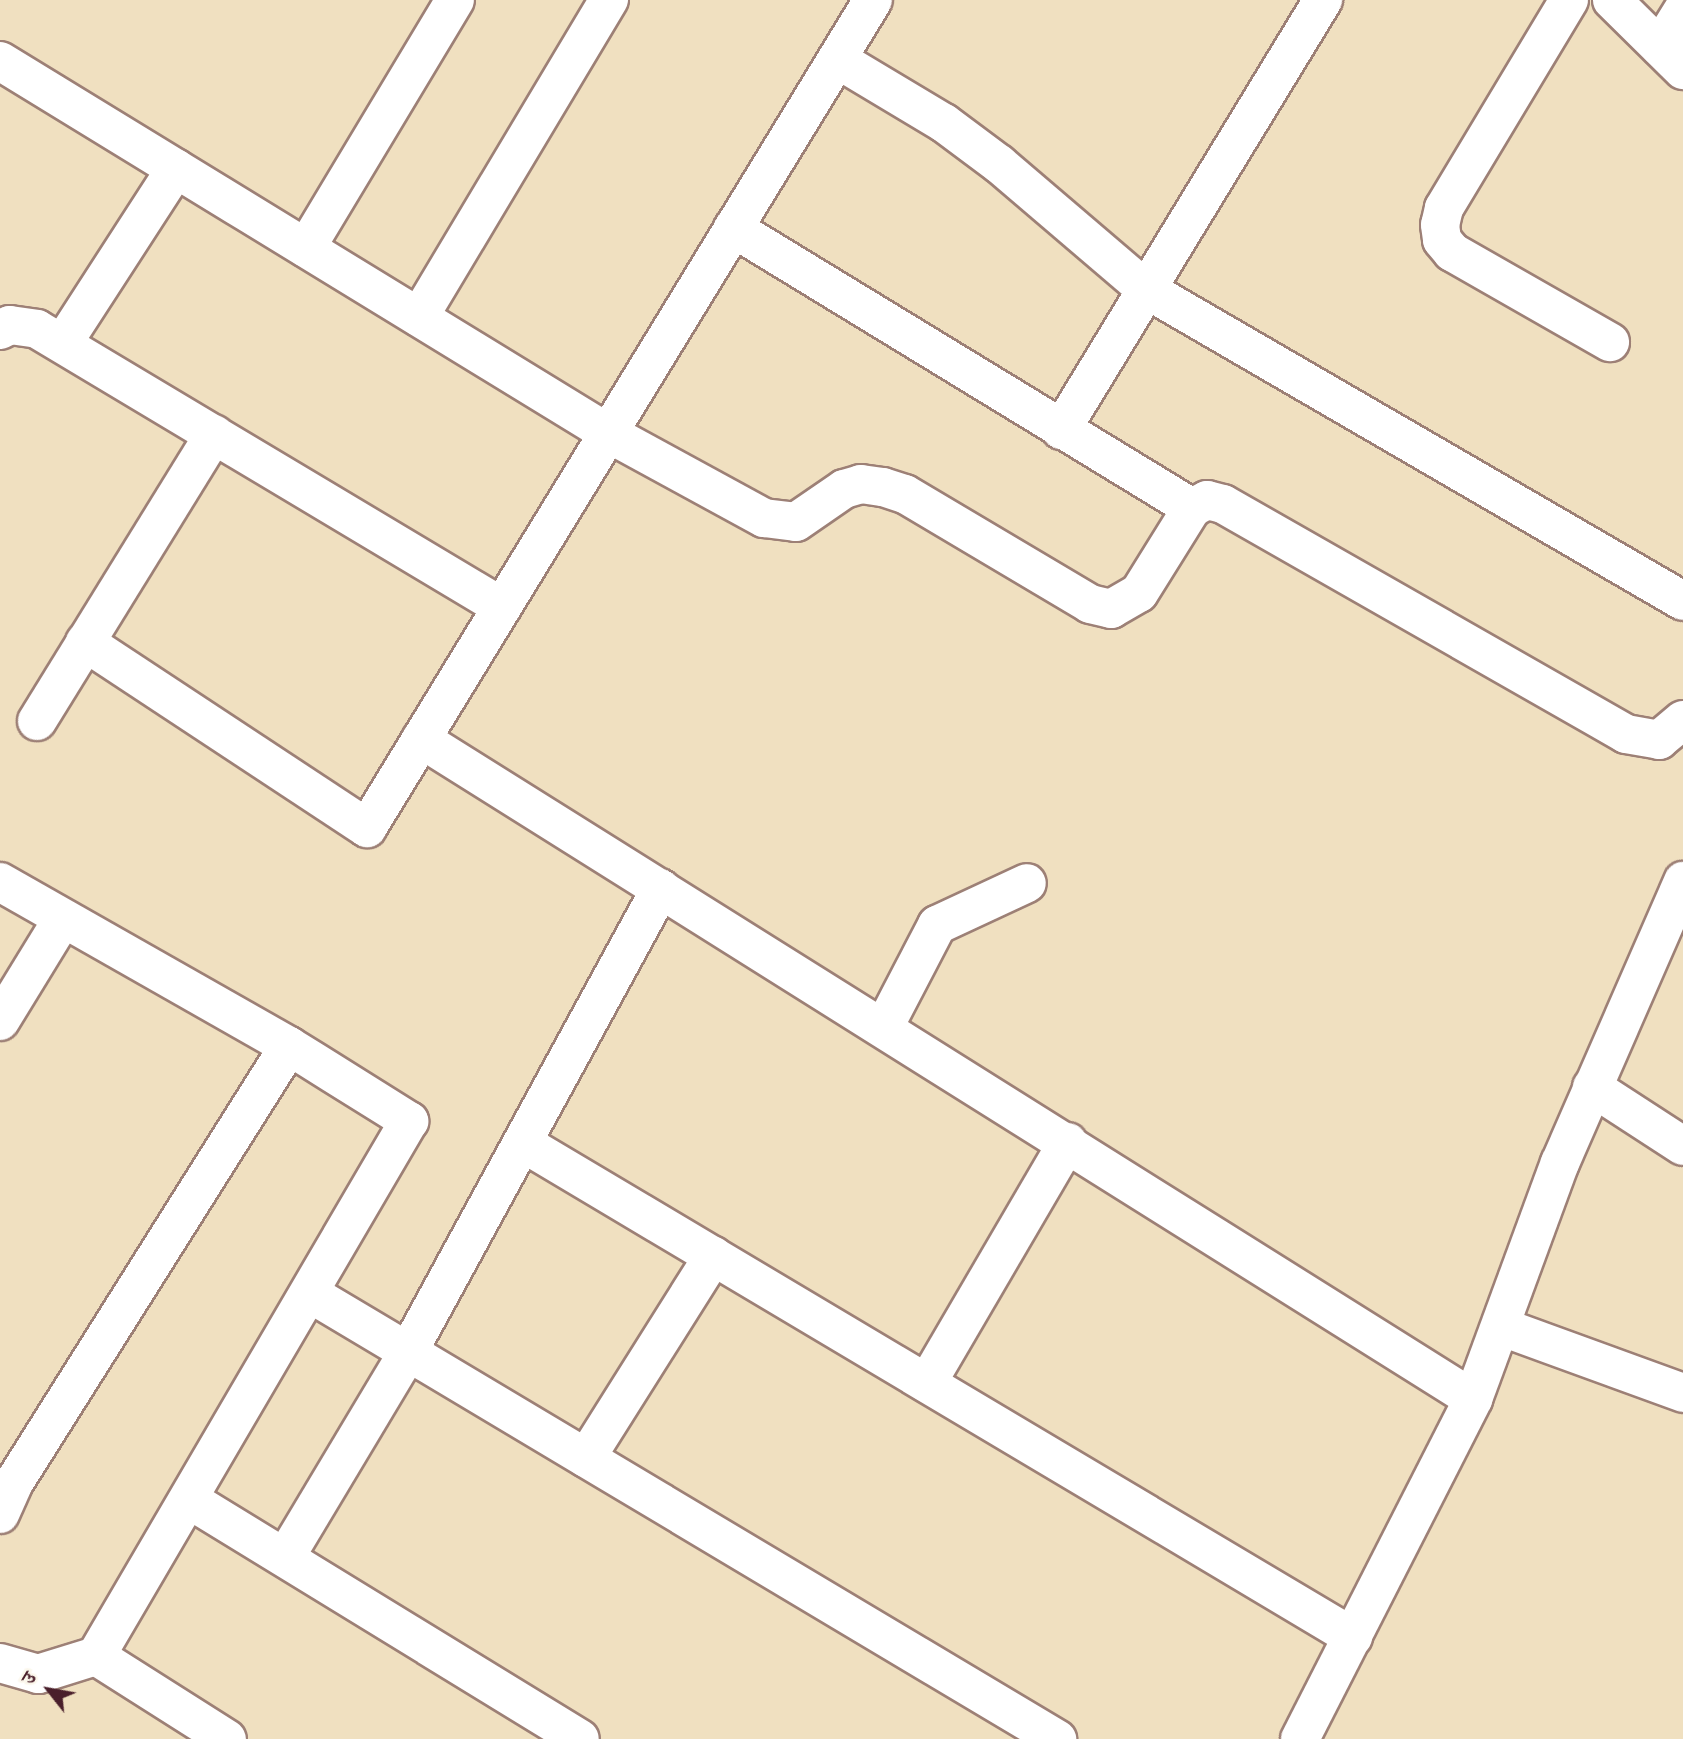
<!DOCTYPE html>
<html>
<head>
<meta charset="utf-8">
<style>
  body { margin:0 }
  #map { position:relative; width:1683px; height:1739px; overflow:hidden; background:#f0e0c0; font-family:"Sorts Mill Goudy","Noto Serif Devanagari",serif }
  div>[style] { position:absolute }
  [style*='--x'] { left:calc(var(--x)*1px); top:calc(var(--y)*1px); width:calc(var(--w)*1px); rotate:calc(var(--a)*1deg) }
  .roads { filter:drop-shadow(2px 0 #9d8076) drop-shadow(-2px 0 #9d8076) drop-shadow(0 2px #9d8076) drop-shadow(0 -2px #9d8076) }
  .minor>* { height:38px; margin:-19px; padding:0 19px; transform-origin:19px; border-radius:19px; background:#fff }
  span { translate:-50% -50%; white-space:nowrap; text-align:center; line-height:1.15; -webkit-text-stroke:5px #fbf7ec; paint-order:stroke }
  .north { position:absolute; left:14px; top:1655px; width:70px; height:70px; -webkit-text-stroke:5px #fbf7ec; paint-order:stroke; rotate:301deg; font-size:19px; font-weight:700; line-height:28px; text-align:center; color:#4a1f2b }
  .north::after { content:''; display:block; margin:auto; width:24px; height:32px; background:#4a1f2b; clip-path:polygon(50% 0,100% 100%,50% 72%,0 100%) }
</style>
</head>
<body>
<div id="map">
  <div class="roads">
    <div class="minor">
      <i style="--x:1569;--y:0;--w:243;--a:121"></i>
      <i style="--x:1444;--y:208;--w:17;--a:103"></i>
      <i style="--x:1440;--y:225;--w:15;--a:82"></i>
      <i style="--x:1442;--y:240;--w:16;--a:50"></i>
      <i style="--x:1452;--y:252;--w:182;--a:29.7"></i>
      <i style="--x:1612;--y:0;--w:100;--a:44.6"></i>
      <i style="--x:1660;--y:47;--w:44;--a:-58.1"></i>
      <i style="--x:837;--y:59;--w:125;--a:30.9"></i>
      <i style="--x:944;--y:123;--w:69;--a:36.7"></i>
      <i style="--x:999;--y:164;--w:191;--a:40.5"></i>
      <i style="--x:1144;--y:288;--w:623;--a:30.14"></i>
      <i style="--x:0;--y:61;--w:713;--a:31.46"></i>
      <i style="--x:608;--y:433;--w:178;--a:28.6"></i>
      <i style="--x:764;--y:518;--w:32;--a:7"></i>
      <i style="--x:796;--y:522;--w:58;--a:-34.5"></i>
      <i style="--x:844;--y:489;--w:18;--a:-16"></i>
      <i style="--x:861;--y:484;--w:22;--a:8"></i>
      <i style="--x:883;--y:487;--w:23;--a:18"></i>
      <i style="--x:905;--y:494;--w:215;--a:30.7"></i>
      <i style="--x:1090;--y:604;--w:22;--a:13"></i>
      <i style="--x:1111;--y:609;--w:32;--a:-30"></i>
      <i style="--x:1139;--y:593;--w:100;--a:-58.1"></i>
      <i style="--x:1192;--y:508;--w:17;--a:-28"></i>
      <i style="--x:1207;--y:500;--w:16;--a:14"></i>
      <i style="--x:1223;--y:504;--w:464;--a:29.7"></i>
      <i style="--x:1626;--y:734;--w:34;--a:10"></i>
      <i style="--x:1659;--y:740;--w:31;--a:-40"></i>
      <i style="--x:733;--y:228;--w:538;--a:31.38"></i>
      <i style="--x:306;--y:248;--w:289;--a:-59"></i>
      <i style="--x:419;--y:317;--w:370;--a:-59.1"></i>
      <i style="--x:0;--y:330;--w:11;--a:-27"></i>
      <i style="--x:10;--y:325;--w:27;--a:8"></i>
      <i style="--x:37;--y:329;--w:542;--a:30.87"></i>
      <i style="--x:63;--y:343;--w:208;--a:-57.1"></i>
      <i style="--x:1061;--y:430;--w:504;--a:-58.65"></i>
      <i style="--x:85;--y:642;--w:338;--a:33.4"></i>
      <i style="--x:367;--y:828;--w:970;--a:-58.57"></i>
      <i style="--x:37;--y:721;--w:337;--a:-58.3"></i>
      <i style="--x:421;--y:739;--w:1242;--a:32.1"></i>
      <i style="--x:0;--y:882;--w:332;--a:29.6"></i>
      <i style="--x:289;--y:1046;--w:142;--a:32"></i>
      <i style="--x:409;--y:1121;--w:620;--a:120.33"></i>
      <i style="--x:0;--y:1021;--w:119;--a:-58.5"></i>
      <i style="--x:884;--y:1027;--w:115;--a:-62.5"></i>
      <i style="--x:937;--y:925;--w:99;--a:-25"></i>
      <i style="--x:1592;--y:1087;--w:108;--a:33"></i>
      <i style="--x:523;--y:1143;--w:966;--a:30.76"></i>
      <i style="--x:311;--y:1294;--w:869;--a:30.82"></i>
      <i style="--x:1502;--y:1327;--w:193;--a:20"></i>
      <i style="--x:927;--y:1383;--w:279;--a:-59.7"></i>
      <i style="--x:586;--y:1458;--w:239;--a:-57.8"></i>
      <i style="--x:190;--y:1500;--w:457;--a:31.5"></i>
      <i style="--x:0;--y:1514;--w:36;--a:-66"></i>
      <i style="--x:15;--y:1481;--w:514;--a:-57.79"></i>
      <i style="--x:286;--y:1556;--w:238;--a:-59.1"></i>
      <i style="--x:408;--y:1352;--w:528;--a:-61.4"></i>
      <i style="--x:0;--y:1663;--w:40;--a:16"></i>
      <i style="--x:38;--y:1674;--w:61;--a:-17.2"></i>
      <i style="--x:96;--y:1656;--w:155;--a:32.4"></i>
      <i style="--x:1300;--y:1739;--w:381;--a:-63"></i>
      <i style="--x:1473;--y:1399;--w:252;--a:-69.8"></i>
      <i style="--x:1560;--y:1163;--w:308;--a:-66.4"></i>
    </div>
  </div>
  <div class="north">उ</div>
</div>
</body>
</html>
